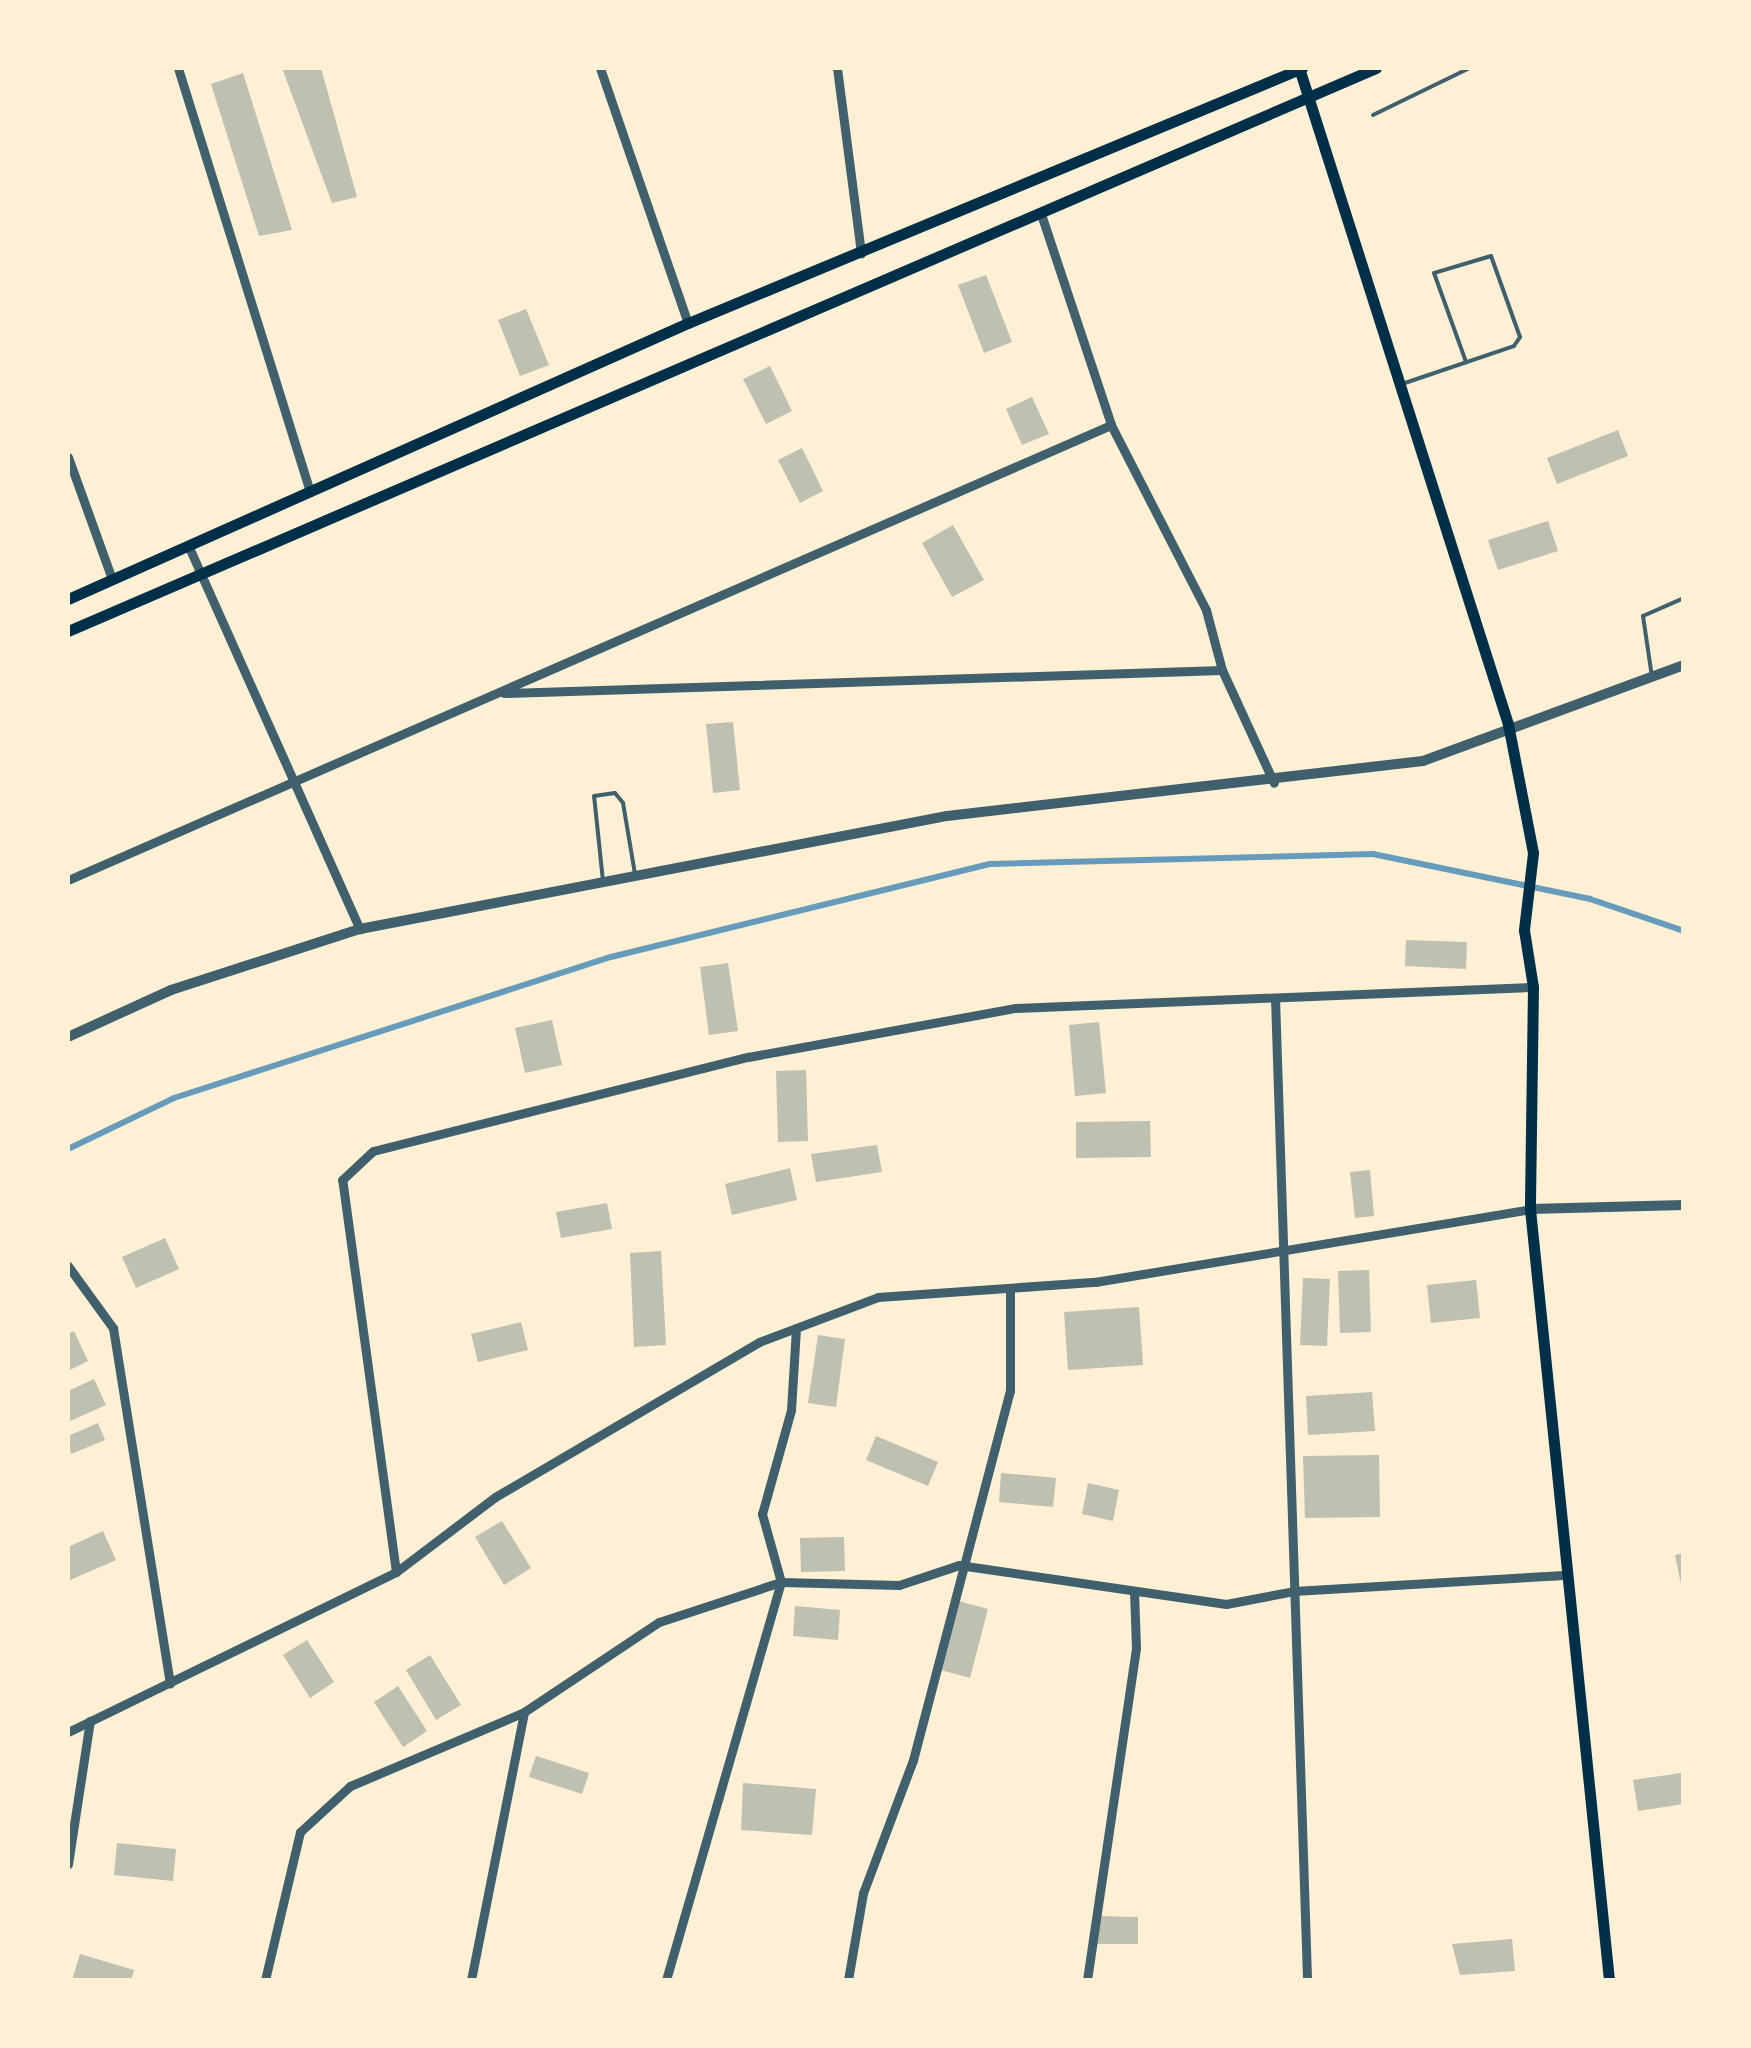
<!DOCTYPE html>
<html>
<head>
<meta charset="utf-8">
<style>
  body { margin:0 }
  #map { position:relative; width:1751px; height:2048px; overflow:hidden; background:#fdf0d5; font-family:Ubuntu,sans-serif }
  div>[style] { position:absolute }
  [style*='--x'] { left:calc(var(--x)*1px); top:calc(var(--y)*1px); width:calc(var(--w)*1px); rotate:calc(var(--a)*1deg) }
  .stream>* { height:6px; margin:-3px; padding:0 3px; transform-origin:3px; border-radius:3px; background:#669bbc }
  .building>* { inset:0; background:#bec0b2 }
  .service>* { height:4px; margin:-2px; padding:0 2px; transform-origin:2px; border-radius:2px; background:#3f606c }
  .minor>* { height:9px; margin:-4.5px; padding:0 4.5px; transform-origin:4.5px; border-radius:4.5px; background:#3f606c }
  .tertiary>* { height:10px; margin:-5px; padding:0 5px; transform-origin:5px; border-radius:5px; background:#3f606c }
  .secondary>* { height:11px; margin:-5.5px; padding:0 5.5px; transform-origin:5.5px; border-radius:5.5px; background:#003049 }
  span { translate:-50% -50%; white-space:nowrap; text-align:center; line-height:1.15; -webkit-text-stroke:8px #fdf0d5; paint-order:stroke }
  .frame { position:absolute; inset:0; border:70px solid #fdf0d5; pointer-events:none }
</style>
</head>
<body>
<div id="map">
  <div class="stream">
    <i style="--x:68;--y:1149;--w:118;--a:-25.7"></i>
    <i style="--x:174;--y:1098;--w:459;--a:-17.9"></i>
    <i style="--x:611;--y:957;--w:391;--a:-13.8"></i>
    <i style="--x:991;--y:864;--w:382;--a:-1.5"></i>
    <i style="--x:1373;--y:854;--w:222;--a:11.7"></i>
    <i style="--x:1590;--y:899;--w:99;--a:18.8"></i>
  </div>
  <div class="building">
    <i style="clip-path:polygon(282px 68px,321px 68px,357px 197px,332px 203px)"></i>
    <i style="clip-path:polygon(243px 73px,292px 230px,259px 236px,211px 84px)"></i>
    <i style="clip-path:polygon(986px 275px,1012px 342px,984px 353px,958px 285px)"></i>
    <i style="clip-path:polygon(526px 309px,549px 365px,520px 376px,498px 320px)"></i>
    <i style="clip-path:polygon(770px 366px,792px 411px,766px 424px,743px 379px)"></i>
    <i style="clip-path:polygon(1032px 397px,1049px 434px,1022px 445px,1006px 409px)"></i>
    <i style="clip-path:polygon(1618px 430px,1628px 456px,1557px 484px,1547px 458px)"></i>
    <i style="clip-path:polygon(802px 448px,823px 491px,800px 503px,778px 460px)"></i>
    <i style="clip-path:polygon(1548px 521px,1558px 551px,1498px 570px,1488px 540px)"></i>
    <i style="clip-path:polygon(953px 525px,984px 580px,952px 597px,922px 543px)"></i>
    <i style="clip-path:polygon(733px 722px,740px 790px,713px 793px,706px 724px)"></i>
    <i style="clip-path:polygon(1406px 940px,1467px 942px,1466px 969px,1405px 966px)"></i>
    <i style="clip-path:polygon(728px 963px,738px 1031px,709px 1035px,700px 967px)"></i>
    <i style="clip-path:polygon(552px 1020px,562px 1065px,525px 1073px,515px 1028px)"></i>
    <i style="clip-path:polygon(1099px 1022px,1106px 1093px,1075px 1096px,1069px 1025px)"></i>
    <i style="clip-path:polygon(806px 1070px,808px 1141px,778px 1142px,776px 1071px)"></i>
    <i style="clip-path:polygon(1150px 1121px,1151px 1157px,1076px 1158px,1076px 1122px)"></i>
    <i style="clip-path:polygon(877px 1145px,882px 1172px,816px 1182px,811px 1154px)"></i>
    <i style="clip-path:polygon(790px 1168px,797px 1200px,732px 1215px,725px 1184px)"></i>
    <i style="clip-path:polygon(1370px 1170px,1374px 1216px,1355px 1218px,1350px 1172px)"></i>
    <i style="clip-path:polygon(607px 1203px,612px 1229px,561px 1238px,556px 1212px)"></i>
    <i style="clip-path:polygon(165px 1238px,179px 1269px,136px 1288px,122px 1257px)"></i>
    <i style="clip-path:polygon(661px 1251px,666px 1345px,634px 1347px,630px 1253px)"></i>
    <i style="clip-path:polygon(1369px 1270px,1371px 1332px,1340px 1333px,1338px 1271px)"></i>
    <i style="clip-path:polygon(1303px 1278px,1330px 1279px,1327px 1346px,1300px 1345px)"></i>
    <i style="clip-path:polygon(1476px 1280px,1480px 1318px,1431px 1323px,1427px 1285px)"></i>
    <i style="clip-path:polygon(1139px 1307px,1143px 1365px,1068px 1370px,1064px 1312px)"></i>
    <i style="clip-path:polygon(521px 1322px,528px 1350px,478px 1362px,471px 1334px)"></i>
    <i style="clip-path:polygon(74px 1331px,88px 1361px,68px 1371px,68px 1334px)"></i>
    <i style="clip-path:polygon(818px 1335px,845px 1339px,836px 1407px,808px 1403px)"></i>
    <i style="clip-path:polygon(94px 1379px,106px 1405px,68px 1422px,68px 1391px)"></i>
    <i style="clip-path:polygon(1372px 1392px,1375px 1431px,1308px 1435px,1306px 1396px)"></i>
    <i style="clip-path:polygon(98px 1423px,105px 1440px,71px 1454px,68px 1436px)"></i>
    <i style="clip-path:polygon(876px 1436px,938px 1462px,928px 1486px,866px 1460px)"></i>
    <i style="clip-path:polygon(1379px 1455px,1380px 1517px,1305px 1518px,1303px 1456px)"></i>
    <i style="clip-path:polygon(1001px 1473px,1056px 1478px,1053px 1507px,999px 1502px)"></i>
    <i style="clip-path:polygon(1088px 1483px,1119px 1490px,1113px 1521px,1082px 1514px)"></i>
    <i style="clip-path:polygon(502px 1521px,531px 1568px,504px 1585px,475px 1537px)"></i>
    <i style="clip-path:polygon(103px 1531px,116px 1560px,68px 1581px,68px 1547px)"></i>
    <i style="clip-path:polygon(844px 1537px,845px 1571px,801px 1572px,800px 1538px)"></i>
    <i style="clip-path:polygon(1684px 1553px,1684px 1588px,1682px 1589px,1675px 1555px)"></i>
    <i style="clip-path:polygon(955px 1600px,988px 1609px,970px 1678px,937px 1669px)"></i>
    <i style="clip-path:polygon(795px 1606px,840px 1610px,838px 1640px,793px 1636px)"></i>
    <i style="clip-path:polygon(307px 1640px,334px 1682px,310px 1698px,283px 1655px)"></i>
    <i style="clip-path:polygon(430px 1655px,461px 1705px,436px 1720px,406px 1670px)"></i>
    <i style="clip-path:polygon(398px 1686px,427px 1731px,403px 1747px,374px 1702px)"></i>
    <i style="clip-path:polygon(536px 1756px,589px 1773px,582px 1794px,529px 1777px)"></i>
    <i style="clip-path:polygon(1681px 1773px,1684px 1804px,1638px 1811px,1633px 1780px)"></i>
    <i style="clip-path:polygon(743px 1783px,816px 1789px,812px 1835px,741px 1830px)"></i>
    <i style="clip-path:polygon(117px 1843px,176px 1849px,173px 1881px,114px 1875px)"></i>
    <i style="clip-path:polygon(1096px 1916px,1138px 1917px,1138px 1944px,1096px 1944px)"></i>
    <i style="clip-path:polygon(1512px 1939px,1515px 1971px,1460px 1975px,1452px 1944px)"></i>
    <i style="clip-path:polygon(80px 1954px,134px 1970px,131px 1980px,72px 1980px)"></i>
  </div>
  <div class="service">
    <i style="--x:1373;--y:115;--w:108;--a:-25.9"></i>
    <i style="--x:1402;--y:384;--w:118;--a:-18.7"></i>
    <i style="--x:1514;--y:346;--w:11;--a:-56"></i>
    <i style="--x:1520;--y:337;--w:86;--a:-109.7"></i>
    <i style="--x:1491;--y:256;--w:59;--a:163.4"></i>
    <i style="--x:1434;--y:273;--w:95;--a:70.2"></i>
    <i style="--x:1652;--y:677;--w:62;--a:-98.4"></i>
    <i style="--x:1643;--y:616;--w:45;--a:-23.7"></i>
    <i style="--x:603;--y:881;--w:85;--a:-96"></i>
    <i style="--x:594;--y:796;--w:21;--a:-8"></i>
    <i style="--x:615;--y:793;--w:13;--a:51"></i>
    <i style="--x:623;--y:803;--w:72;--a:80.4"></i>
  </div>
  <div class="minor">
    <i style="--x:178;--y:68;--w:444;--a:72.7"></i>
    <i style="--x:600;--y:68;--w:270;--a:71"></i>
    <i style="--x:837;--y:68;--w:187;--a:82.6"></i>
    <i style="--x:1041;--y:214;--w:222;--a:71.6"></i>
    <i style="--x:1111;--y:425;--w:208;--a:62.8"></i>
    <i style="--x:1206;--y:610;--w:62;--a:75.1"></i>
    <i style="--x:1222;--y:670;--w:124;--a:65.3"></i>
    <i style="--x:68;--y:457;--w:130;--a:70.2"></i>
    <i style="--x:188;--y:545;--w:421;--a:65.9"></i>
    <i style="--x:504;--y:693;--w:718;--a:-1.83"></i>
    <i style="--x:68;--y:880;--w:1138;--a:-23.57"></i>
    <i style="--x:1275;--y:998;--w:983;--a:88.13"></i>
    <i style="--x:68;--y:1266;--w:77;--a:54"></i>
    <i style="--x:113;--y:1328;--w:360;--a:80.9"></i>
    <i style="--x:396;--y:1572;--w:396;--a:-97.8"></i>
    <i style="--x:342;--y:1180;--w:42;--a:-43.1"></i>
    <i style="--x:373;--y:1151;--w:387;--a:-14.1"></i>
    <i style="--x:748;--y:1057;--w:272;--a:-10.4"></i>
    <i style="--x:1016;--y:1008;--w:517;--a:-2.33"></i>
    <i style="--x:68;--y:1732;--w:365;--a:-26"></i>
    <i style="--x:396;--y:1572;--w:124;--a:-37.1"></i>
    <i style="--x:495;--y:1497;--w:306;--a:-30.4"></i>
    <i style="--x:759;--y:1342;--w:127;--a:-20.7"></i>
    <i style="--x:878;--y:1297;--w:218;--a:-4"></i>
    <i style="--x:1095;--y:1282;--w:441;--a:-9.5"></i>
    <i style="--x:68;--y:1864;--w:145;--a:-81.3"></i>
    <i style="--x:265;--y:1980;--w:152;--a:-76.7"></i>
    <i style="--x:300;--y:1832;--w:68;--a:-42.6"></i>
    <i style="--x:350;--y:1786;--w:189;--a:-23"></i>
    <i style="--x:524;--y:1712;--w:162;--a:-33.7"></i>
    <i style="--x:659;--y:1622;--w:128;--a:-18.2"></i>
    <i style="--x:781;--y:1582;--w:118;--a:1.5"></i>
    <i style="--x:899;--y:1585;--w:63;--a:-18.4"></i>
    <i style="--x:959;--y:1565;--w:270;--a:8.3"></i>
    <i style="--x:1226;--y:1604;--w:69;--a:-10.8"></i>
    <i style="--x:1294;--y:1591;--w:271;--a:-3.4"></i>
    <i style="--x:471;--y:1980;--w:273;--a:-78.8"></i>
    <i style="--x:666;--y:1980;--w:414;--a:-73.9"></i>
    <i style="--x:781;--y:1582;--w:71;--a:-105.6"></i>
    <i style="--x:762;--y:1514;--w:108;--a:-74.4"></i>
    <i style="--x:791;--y:1410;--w:82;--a:-86.5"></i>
    <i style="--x:848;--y:1980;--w:88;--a:-80.2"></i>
    <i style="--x:863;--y:1893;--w:142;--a:-69.4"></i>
    <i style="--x:913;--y:1760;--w:382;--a:-75.3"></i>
    <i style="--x:1010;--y:1391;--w:103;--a:-90"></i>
    <i style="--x:1087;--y:1980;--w:336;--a:-81.6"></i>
    <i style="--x:1136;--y:1648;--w:57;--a:-92"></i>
  </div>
  <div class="tertiary">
    <i style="--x:68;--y:1037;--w:113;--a:-24.5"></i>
    <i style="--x:171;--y:990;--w:199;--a:-17.9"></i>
    <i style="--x:360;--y:929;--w:598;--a:-10.9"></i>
    <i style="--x:947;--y:816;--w:479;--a:-6.6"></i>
    <i style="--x:1423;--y:761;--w:278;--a:-20.2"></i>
    <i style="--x:1530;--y:1209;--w:154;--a:-1.5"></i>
  </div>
  <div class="secondary">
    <i style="--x:1299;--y:68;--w:688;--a:72.33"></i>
    <i style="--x:1508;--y:724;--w:131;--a:79"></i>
    <i style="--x:1533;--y:853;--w:78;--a:96.7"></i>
    <i style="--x:1524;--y:930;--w:58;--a:81"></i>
    <i style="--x:1533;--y:987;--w:222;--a:90.8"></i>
    <i style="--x:1530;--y:1209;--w:775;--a:84.15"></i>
    <i style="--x:68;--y:599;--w:679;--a:-24"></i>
    <i style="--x:688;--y:323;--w:665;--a:-22.55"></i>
    <i style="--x:68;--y:631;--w:1424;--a:-23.29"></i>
  </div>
  <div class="frame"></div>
</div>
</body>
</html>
